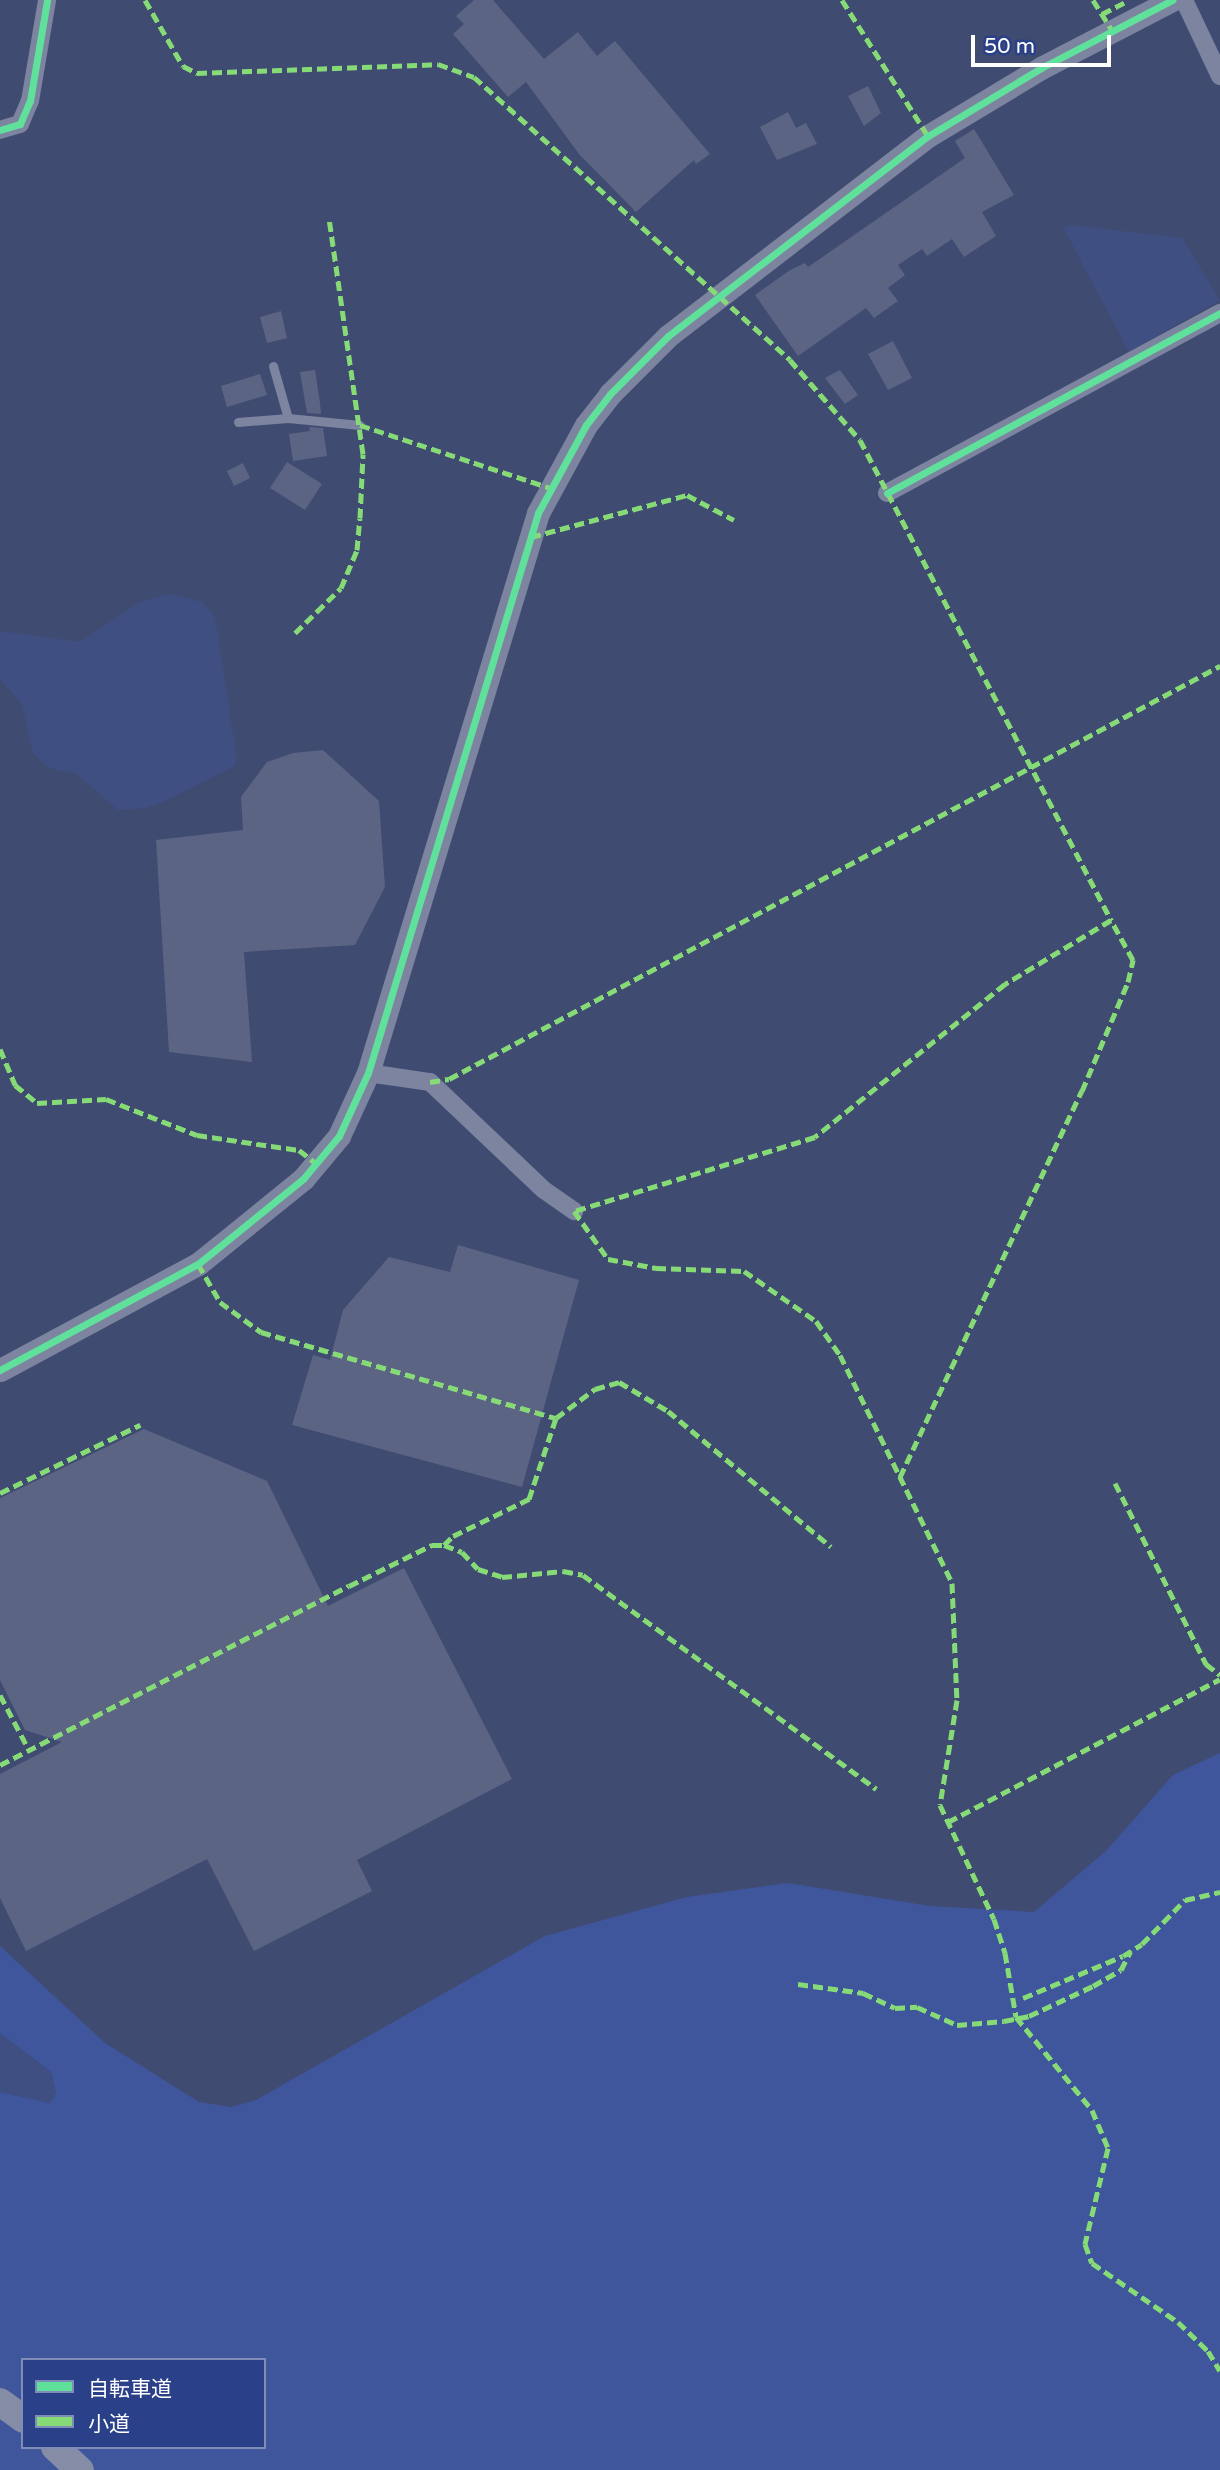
<!DOCTYPE html>
<html>
<head>
<meta charset="utf-8">
<style>
  body { margin:0 }
  #map { position:relative; width:1220px; height:2470px; overflow:hidden; background:#404b72; font-family:"Varela Round","Noto Sans JP",sans-serif }
  div>[style] { position:absolute }
  [style*='--x'] { left:calc(var(--x)*1px); top:calc(var(--y)*1px); width:calc(var(--w)*1px); rotate:calc(var(--a)*1deg) }
  .green>* { inset:0; background:#3f569d }
  .water>* { inset:0; background:#3f4f82 }
  .building>* { inset:0; background:#5b6483 }
  .service>* { height:9px; margin:-4.5px; padding:0 4.5px; transform-origin:4.5px; border-radius:4.5px; background:#7c84a0 }
  .minor>* { height:18px; margin:-9px; padding:0 9px; transform-origin:9px; border-radius:9px; background:#7c84a0 }
  .tertiary>* { height:23px; margin:-11.5px; padding:0 11.5px; transform-origin:11.5px; border-radius:11.5px; background:#7c84a0 }
  .primary>* { height:28px; margin:-14px; padding:0 14px; transform-origin:14px; border-radius:14px; background:#858ca5 }
  .quiet>* { height:5px; margin-top:-2.5px; transform-origin:0; background:repeating-linear-gradient(90deg,#86db77 0 10px,transparent 0 15px) }
  .cycleway>* { height:7px; margin:-3.5px; padding:0 3.5px; transform-origin:3.5px; border-radius:3.5px; background:#60e19b }
  span { translate:-50% -50%; white-space:nowrap; text-align:center; line-height:1.15; -webkit-text-stroke:7px #2a4088; paint-order:stroke }
  .legend { position:absolute; left:21px; top:2358px; width:245px; height:91px; box-sizing:border-box; background:#2a4088; border:2px solid #7f8cb8; margin:0; padding:9px 12px; list-style:none; font-size:21px; color:#fff }
  .legend li { display:flex; align-items:center; gap:14px; height:35px }
  .legend b { width:35px; border:2px solid #7f8cb8 }
  .scale { position:absolute; left:971px; top:35px; width:140px; height:32px; box-sizing:border-box; border:4px solid #fff; border-top:0; padding-left:9px; font-size:21px; line-height:24px; white-space:nowrap; color:#fff; -webkit-text-stroke:5px #2a4088; paint-order:stroke }
</style>
</head>
<body>
<div id="map">
  <div class="green">
    <i style="clip-path:polygon(evenodd,1220px 1753px,1220px 2470px,0 2470px,0 2092px,50px 2103px,56px 2093px,51px 2072px,0 2033px,0 1946px,105px 2043px,199px 2102px,231px 2107px,256px 2100px,545px 1936px,687px 1897px,788px 1883px,930px 1906px,1034px 1912px,1106px 1851px,1173px 1775px,1220px 1753px,23px 2360px,264px 2360px,264px 2447px,23px 2447px,23px 2360px)"></i>
  </div>
  <div class="water">
    <i style="clip-path:polygon(1071px 225px,1182px 238px,1220px 300px,1129px 352px,1064px 229px)"></i>
    <i style="clip-path:polygon(170px 594px,202px 602px,215px 617px,237px 760px,233px 767px,167px 800px,146px 808px,118px 810px,77px 774px,49px 768px,33px 753px,22px 704px,0 679px,0 631px,80px 642px,140px 602px)"></i>
    <i style="clip-path:polygon(0 2033px,51px 2072px,56px 2093px,50px 2103px,0 2092px)"></i>
  </div>
  <div class="building">
    <i style="clip-path:polygon(474px 0,493px 0,544px 59px,578px 32px,597px 56px,615px 41px,710px 154px,696px 164px,694px 160px,636px 212px,579px 154px,526px 82px,508px 97px,453px 34px,464px 24px,456px 16px)"></i>
    <i style="clip-path:polygon(868px 86px,881px 113px,864px 126px,848px 96px)"></i>
    <i style="clip-path:polygon(788px 112px,796px 128px,806px 123px,817px 144px,777px 160px,760px 127px)"></i>
    <i style="clip-path:polygon(974px 129px,1014px 195px,982px 212px,996px 236px,964px 257px,952px 239px,927px 256px,922px 249px,898px 265px,905px 275px,888px 288px,898px 301px,874px 318px,866px 308px,798px 356px,755px 295px,790px 270px,805px 263px,808px 267px,965px 158px,955px 141px)"></i>
    <i style="clip-path:polygon(281px 311px,287px 338px,267px 343px,260px 317px)"></i>
    <i style="clip-path:polygon(893px 341px,912px 378px,888px 390px,868px 354px)"></i>
    <i style="clip-path:polygon(315px 370px,320px 403px,321px 414px,307px 413px,300px 372px)"></i>
    <i style="clip-path:polygon(840px 370px,858px 395px,845px 404px,825px 378px)"></i>
    <i style="clip-path:polygon(260px 374px,267px 395px,227px 407px,221px 386px)"></i>
    <i style="clip-path:polygon(309px 427px,323px 428px,327px 456px,293px 461px,289px 434px,310px 431px)"></i>
    <i style="clip-path:polygon(287px 462px,322px 484px,305px 510px,270px 488px)"></i>
    <i style="clip-path:polygon(243px 463px,250px 478px,234px 486px,227px 471px)"></i>
    <i style="clip-path:polygon(323px 750px,379px 801px,385px 887px,355px 945px,244px 952px,252px 1062px,169px 1052px,156px 840px,243px 830px,241px 797px,267px 762px,293px 753px)"></i>
    <i style="clip-path:polygon(458px 1245px,579px 1280px,522px 1487px,292px 1425px,313px 1355px,330px 1360px,343px 1310px,389px 1257px,450px 1272px)"></i>
    <i style="clip-path:polygon(144px 1429px,267px 1481px,328px 1606px,404px 1568px,512px 1779px,357px 1860px,372px 1891px,254px 1951px,207px 1859px,26px 1951px,0 1898px,0 1774px,62px 1742px,25px 1730px,0 1680px,0 1498px)"></i>
  </div>
  <div class="service">
    <i style="--x:273;--y:366;--w:54;--a:73.9"></i>
    <i style="--x:238;--y:422;--w:50;--a:-4.6"></i>
    <i style="--x:288;--y:418;--w:72;--a:5.6"></i>
  </div>
  <div class="minor">
    <i style="--x:1184;--y:0;--w:84;--a:64.7"></i>
    <i style="--x:0;--y:130;--w:21;--a:-17"></i>
    <i style="--x:20;--y:124;--w:25;--a:-67"></i>
    <i style="--x:30;--y:101;--w:102;--a:-80.4"></i>
    <i style="--x:887;--y:493;--w:379;--a:-28.4"></i>
    <i style="--x:368;--y:1073;--w:63;--a:8.3"></i>
    <i style="--x:430;--y:1082;--w:157;--a:43.5"></i>
    <i style="--x:544;--y:1190;--w:37;--a:35"></i>
  </div>
  <div class="tertiary">
    <i style="--x:0;--y:1370;--w:225;--a:-28.2"></i>
    <i style="--x:198;--y:1264;--w:135;--a:-39"></i>
    <i style="--x:303;--y:1179;--w:56;--a:-50.1"></i>
    <i style="--x:339;--y:1136;--w:69;--a:-65.3"></i>
    <i style="--x:368;--y:1073;--w:585;--a:-73.11"></i>
    <i style="--x:538;--y:513;--w:100;--a:-61.4"></i>
    <i style="--x:586;--y:425;--w:39;--a:-52"></i>
    <i style="--x:610;--y:394;--w:82;--a:-45"></i>
    <i style="--x:668;--y:336;--w:328;--a:-37.6"></i>
    <i style="--x:928;--y:136;--w:132;--a:-31"></i>
    <i style="--x:1041;--y:68;--w:148;--a:-27.4"></i>
  </div>
  <div class="primary">
    <i style="--x:0;--y:2402;--w:29;--a:36"></i>
    <i style="--x:55;--y:2447;--w:34;--a:43"></i>
  </div>
  <div class="quiet">
    <i style="--x:145;--y:0;--w:76;--a:60.1"></i>
    <i style="--x:183;--y:66;--w:16;--a:27"></i>
    <i style="--x:197;--y:73;--w:241;--a:-2.1"></i>
    <i style="--x:438;--y:64;--w:38;--a:20"></i>
    <i style="--x:474;--y:77;--w:424;--a:41.8"></i>
    <i style="--x:790;--y:360;--w:106;--a:48.8"></i>
    <i style="--x:860;--y:440;--w:542;--a:62.39"></i>
    <i style="--x:1111;--y:920;--w:124;--a:148.9"></i>
    <i style="--x:1005;--y:984;--w:244;--a:141.2"></i>
    <i style="--x:815;--y:1137;--w:252;--a:162.9"></i>
    <i style="--x:574;--y:1211;--w:59;--a:54.7"></i>
    <i style="--x:608;--y:1259;--w:49;--a:10.6"></i>
    <i style="--x:656;--y:1268;--w:88;--a:2"></i>
    <i style="--x:744;--y:1271;--w:88;--a:34.8"></i>
    <i style="--x:816;--y:1321;--w:42;--a:54.8"></i>
    <i style="--x:840;--y:1355;--w:254;--a:63.8"></i>
    <i style="--x:952;--y:1583;--w:117;--a:87.6"></i>
    <i style="--x:957;--y:1700;--w:106;--a:99.2"></i>
    <i style="--x:940;--y:1805;--w:126;--a:64.7"></i>
    <i style="--x:994;--y:1919;--w:36;--a:72"></i>
    <i style="--x:1005;--y:1953;--w:65;--a:80.2"></i>
    <i style="--x:1016;--y:2017;--w:120;--a:50.7"></i>
    <i style="--x:1092;--y:2110;--w:41;--a:67.2"></i>
    <i style="--x:1108;--y:2148;--w:99;--a:103.5"></i>
    <i style="--x:1085;--y:2244;--w:20;--a:70"></i>
    <i style="--x:1092;--y:2263;--w:104;--a:34.5"></i>
    <i style="--x:1178;--y:2322;--w:42;--a:44"></i>
    <i style="--x:1208;--y:2351;--w:23;--a:59"></i>
    <i style="--x:842;--y:0;--w:161;--a:57.7"></i>
    <i style="--x:1093;--y:0;--w:36;--a:58"></i>
    <i style="--x:1102;--y:14;--w:30;--a:-27"></i>
    <i style="--x:360;--y:425;--w:201;--a:18.3"></i>
    <i style="--x:531;--y:537;--w:162;--a:-15.1"></i>
    <i style="--x:687;--y:495;--w:53;--a:28"></i>
    <i style="--x:295;--y:633;--w:64;--a:-44.4"></i>
    <i style="--x:341;--y:588;--w:41;--a:-67.2"></i>
    <i style="--x:357;--y:550;--w:32;--a:-85"></i>
    <i style="--x:360;--y:518;--w:64;--a:-87.3"></i>
    <i style="--x:363;--y:454;--w:239;--a:-98.2"></i>
    <i style="--x:0;--y:1049;--w:39;--a:67"></i>
    <i style="--x:15;--y:1085;--w:28;--a:39"></i>
    <i style="--x:37;--y:1103;--w:69;--a:-3.3"></i>
    <i style="--x:106;--y:1099;--w:98;--a:21.6"></i>
    <i style="--x:197;--y:1135;--w:103;--a:8.4"></i>
    <i style="--x:299;--y:1150;--w:23;--a:38"></i>
    <i style="--x:430;--y:1082;--w:19;--a:-9"></i>
    <i style="--x:449;--y:1079;--w:875;--a:-28.18"></i>
    <i style="--x:198;--y:1264;--w:44;--a:59.9"></i>
    <i style="--x:220;--y:1302;--w:51;--a:36.2"></i>
    <i style="--x:261;--y:1332;--w:307;--a:16.3"></i>
    <i style="--x:900;--y:1477;--w:427;--a:-64.8"></i>
    <i style="--x:1082;--y:1091;--w:118;--a:-67.1"></i>
    <i style="--x:1128;--y:982;--w:23;--a:-77"></i>
    <i style="--x:1133;--y:960;--w:46;--a:-118.8"></i>
    <i style="--x:1115;--y:1483;--w:203;--a:63.3"></i>
    <i style="--x:1206;--y:1664;--w:18;--a:38"></i>
    <i style="--x:0;--y:1493;--w:156;--a:-25.9"></i>
    <i style="--x:444;--y:1545;--w:13;--a:-45"></i>
    <i style="--x:453;--y:1536;--w:85;--a:-26"></i>
    <i style="--x:529;--y:1499;--w:85;--a:-71.6"></i>
    <i style="--x:556;--y:1418;--w:49;--a:-36.6"></i>
    <i style="--x:595;--y:1389;--w:25;--a:-16"></i>
    <i style="--x:619;--y:1382;--w:57;--a:30.6"></i>
    <i style="--x:668;--y:1411;--w:212;--a:39.8"></i>
    <i style="--x:0;--y:1695;--w:62;--a:62.2"></i>
    <i style="--x:0;--y:1765;--w:392;--a:-27.2"></i>
    <i style="--x:349;--y:1586;--w:93;--a:-26.3"></i>
    <i style="--x:432;--y:1545;--w:12;--a:0"></i>
    <i style="--x:444;--y:1545;--w:19;--a:21"></i>
    <i style="--x:462;--y:1552;--w:23;--a:47"></i>
    <i style="--x:478;--y:1569;--w:25;--a:18"></i>
    <i style="--x:502;--y:1577;--w:61;--a:-5.6"></i>
    <i style="--x:563;--y:1571;--w:20;--a:11"></i>
    <i style="--x:583;--y:1575;--w:363;--a:36.1"></i>
    <i style="--x:948;--y:1822;--w:307;--a:-27.7"></i>
    <i style="--x:798;--y:1984;--w:66;--a:7.9"></i>
    <i style="--x:863;--y:1993;--w:35;--a:25"></i>
    <i style="--x:895;--y:2008;--w:22;--a:-3"></i>
    <i style="--x:917;--y:2007;--w:44;--a:24.2"></i>
    <i style="--x:957;--y:2025;--w:47;--a:-4.9"></i>
    <i style="--x:1004;--y:2021;--w:25;--a:-11"></i>
    <i style="--x:1029;--y:2016;--w:71;--a:-25.1"></i>
    <i style="--x:1093;--y:1986;--w:32;--a:-30"></i>
    <i style="--x:1121;--y:1970;--w:20;--a:-63"></i>
    <i style="--x:1023;--y:1998;--w:108;--a:-22.8"></i>
    <i style="--x:1123;--y:1956;--w:22;--a:-32"></i>
    <i style="--x:1142;--y:1944;--w:62;--a:-45.7"></i>
    <i style="--x:1185;--y:1900;--w:36;--a:-13"></i>
  </div>
  <div class="cycleway">
    <i style="--x:0;--y:130;--w:21;--a:-17"></i>
    <i style="--x:20;--y:124;--w:25;--a:-67"></i>
    <i style="--x:30;--y:101;--w:102;--a:-80.4"></i>
    <i style="--x:887;--y:493;--w:379;--a:-28.4"></i>
    <i style="--x:0;--y:1370;--w:225;--a:-28.2"></i>
    <i style="--x:198;--y:1264;--w:135;--a:-39"></i>
    <i style="--x:303;--y:1179;--w:56;--a:-50.1"></i>
    <i style="--x:339;--y:1136;--w:69;--a:-65.3"></i>
    <i style="--x:368;--y:1073;--w:585;--a:-73.11"></i>
    <i style="--x:538;--y:513;--w:100;--a:-61.4"></i>
    <i style="--x:586;--y:425;--w:39;--a:-52"></i>
    <i style="--x:610;--y:394;--w:82;--a:-45"></i>
    <i style="--x:668;--y:336;--w:328;--a:-37.6"></i>
    <i style="--x:928;--y:136;--w:132;--a:-31"></i>
    <i style="--x:1041;--y:68;--w:148;--a:-27.4"></i>
  </div>
  <ul class="legend">
  <li><b style="height:9px;background:#60e19b"></b>自転車道</li>
  <li><b style="height:9px;background:#86db77"></b>小道</li>
  </ul>
  <div class="scale">50 m</div>
</div>
</body>
</html>
